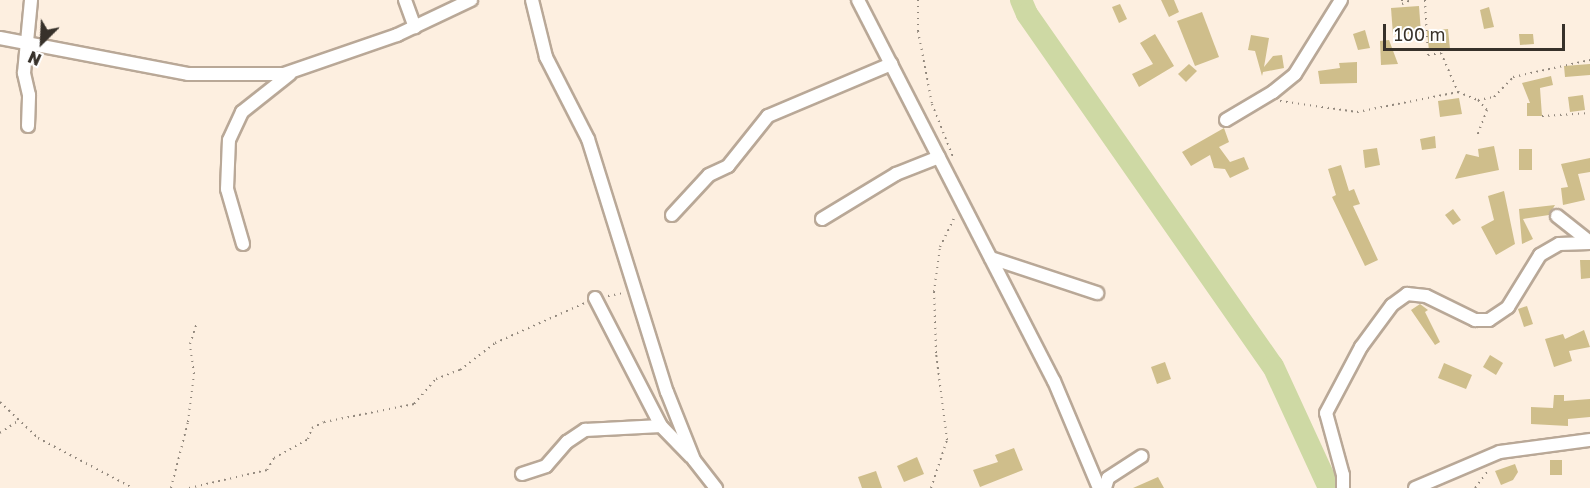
<!DOCTYPE html>
<html>
<head>
<meta charset="utf-8">
<style>
  body { margin:0 }
  #map { position:relative; width:1590px; height:488px; overflow:hidden; background:#fdefe0; font-family:"Golos Text",sans-serif }
  div>[style] { position:absolute }
  [style*='--x'] { left:calc(var(--x)*1px); top:calc(var(--y)*1px); width:calc(var(--w)*1px); rotate:calc(var(--a)*1deg) }
  .river>* { height:22px; margin:-11px; padding:0 11px; transform-origin:11px; border-radius:11px; background:#ced9a4 }
  .building>* { inset:0; background:#cfbe8b }
  .path>* { height:2px; margin-top:-1px; transform-origin:0; background:repeating-linear-gradient(90deg,#92887d 0 1.5px,transparent 0 6px) }
  .roads { filter:drop-shadow(2px 0 #b9a897) drop-shadow(-2px 0 #b9a897) drop-shadow(0 2px #b9a897) drop-shadow(0 -2px #b9a897) }
  .street>* { height:12px; margin:-6px; padding:0 6px; transform-origin:6px; border-radius:6px; background:#fff }
  span { translate:-50% -50%; white-space:nowrap; text-align:center; line-height:1.15; -webkit-text-stroke:4.5px #fff; paint-order:stroke }
  .north { position:absolute; left:12px; top:12px; width:60px; height:60px; -webkit-text-stroke:4px #fff; paint-order:stroke; rotate:204deg; font-size:16px; font-weight:700; line-height:24px; text-align:center; color:#37312a }
  .north::after { content:''; display:block; margin:auto; width:21px; height:27px; background:#37312a; clip-path:polygon(50% 0,100% 100%,50% 72%,0 100%) }
  .scale { position:absolute; left:1383px; top:24px; width:182px; height:27px; box-sizing:border-box; border:3px solid #37312a; border-top:0; padding-left:8px; font-size:18px; line-height:21px; white-space:nowrap; color:#37312a; -webkit-text-stroke:4px #fff; paint-order:stroke }
</style>
</head>
<body>
<div id="map">
  <div class="river">
    <i style="--x:1021;--y:0;--w:15;--a:67"></i>
    <i style="--x:1027;--y:14;--w:429;--a:55.1"></i>
    <i style="--x:1273;--y:366;--w:134;--a:65.3"></i>
  </div>
  <div class="building">
    <i style="clip-path:polygon(1161px 0,1174px 0,1179px 12px,1169px 17px)"></i>
    <i style="clip-path:polygon(1120px 4px,1127px 19px,1119px 23px,1112px 7px)"></i>
    <i style="clip-path:polygon(1419px 6px,1421px 33px,1393px 35px,1391px 8px)"></i>
    <i style="clip-path:polygon(1489px 7px,1494px 27px,1484px 29px,1480px 10px)"></i>
    <i style="clip-path:polygon(1202px 12px,1219px 57px,1195px 66px,1177px 21px)"></i>
    <i style="clip-path:polygon(1448px 29px,1450px 49px,1429px 51px,1427px 31px)"></i>
    <i style="clip-path:polygon(1365px 30px,1370px 48px,1358px 50px,1353px 34px)"></i>
    <i style="clip-path:polygon(1155px 34px,1174px 66px,1139px 87px,1132px 74px,1153px 64px,1140px 43px)"></i>
    <i style="clip-path:polygon(1519px 34px,1533px 34px,1534px 44px,1520px 45px)"></i>
    <i style="clip-path:polygon(1251px 35px,1269px 38px,1264px 67px,1273px 56px,1282px 55px,1284px 68px,1263px 72px,1262px 76px,1255px 51px,1248px 50px)"></i>
    <i style="clip-path:polygon(1389px 40px,1398px 64px,1381px 65px,1380px 41px)"></i>
    <i style="clip-path:polygon(1357px 62px,1357px 83px,1320px 84px,1318px 71px,1340px 68px,1339px 63px)"></i>
    <i style="clip-path:polygon(1189px 64px,1197px 71px,1186px 82px,1178px 74px)"></i>
    <i style="clip-path:polygon(1590px 64px,1590px 75px,1565px 77px,1564px 66px)"></i>
    <i style="clip-path:polygon(1551px 76px,1553px 85px,1540px 88px,1542px 116px,1527px 116px,1527px 103px,1530px 103px,1522px 83px)"></i>
    <i style="clip-path:polygon(1583px 95px,1585px 110px,1570px 112px,1568px 97px)"></i>
    <i style="clip-path:polygon(1459px 98px,1462px 114px,1440px 117px,1438px 101px)"></i>
    <i style="clip-path:polygon(1224px 128px,1229px 142px,1219px 147px,1230px 162px,1244px 157px,1249px 169px,1230px 178px,1225px 169px,1214px 168px,1210px 155px,1191px 166px,1182px 152px)"></i>
    <i style="clip-path:polygon(1435px 136px,1436px 148px,1422px 150px,1420px 139px)"></i>
    <i style="clip-path:polygon(1494px 146px,1499px 170px,1455px 179px,1466px 154px,1479px 157px,1478px 149px)"></i>
    <i style="clip-path:polygon(1377px 148px,1380px 165px,1365px 168px,1363px 150px)"></i>
    <i style="clip-path:polygon(1519px 149px,1532px 149px,1532px 170px,1519px 170px)"></i>
    <i style="clip-path:polygon(1590px 158px,1590px 172px,1578px 174px,1585px 200px,1563px 205px,1561px 188px,1568px 187px,1561px 164px)"></i>
    <i style="clip-path:polygon(1341px 165px,1349px 191px,1354px 189px,1360px 204px,1353px 206px,1378px 260px,1365px 266px,1332px 197px,1336px 195px,1328px 169px)"></i>
    <i style="clip-path:polygon(1504px 191px,1515px 244px,1496px 255px,1481px 227px,1494px 220px,1488px 196px)"></i>
    <i style="clip-path:polygon(1555px 205px,1549px 215px,1523px 219px,1533px 239px,1522px 244px,1519px 209px)"></i>
    <i style="clip-path:polygon(1453px 209px,1461px 220px,1453px 225px,1445px 215px)"></i>
    <i style="clip-path:polygon(1580px 260px,1590px 260px,1590px 278px,1581px 279px)"></i>
    <i style="clip-path:polygon(1420px 304px,1428px 310px,1425px 312px,1440px 342px,1435px 345px,1411px 310px)"></i>
    <i style="clip-path:polygon(1527px 306px,1533px 324px,1524px 327px,1518px 309px)"></i>
    <i style="clip-path:polygon(1584px 330px,1590px 347px,1569px 351px,1572px 361px,1554px 367px,1545px 339px,1563px 334px,1565px 339px)"></i>
    <i style="clip-path:polygon(1490px 355px,1503px 363px,1496px 375px,1483px 367px)"></i>
    <i style="clip-path:polygon(1165px 362px,1171px 379px,1157px 384px,1151px 367px)"></i>
    <i style="clip-path:polygon(1444px 363px,1472px 375px,1466px 389px,1438px 378px)"></i>
    <i style="clip-path:polygon(1554px 395px,1564px 395px,1564px 401px,1590px 399px,1590px 417px,1568px 419px,1568px 426px,1531px 424px,1531px 407px,1553px 408px)"></i>
    <i style="clip-path:polygon(1014px 448px,1023px 470px,980px 487px,973px 470px,998px 462px,995px 455px)"></i>
    <i style="clip-path:polygon(917px 457px,924px 474px,904px 482px,897px 466px)"></i>
    <i style="clip-path:polygon(1550px 460px,1562px 460px,1562px 475px,1550px 475px)"></i>
    <i style="clip-path:polygon(1515px 464px,1518px 472px,1513px 480px,1501px 485px,1495px 471px)"></i>
    <i style="clip-path:polygon(876px 471px,882px 488px,862px 488px,858px 477px)"></i>
    <i style="clip-path:polygon(1158px 477px,1164px 488px,1133px 488px)"></i>
  </div>
  <div class="path">
    <i style="--x:918;--y:0;--w:31;--a:90"></i>
    <i style="--x:918;--y:31;--w:74;--a:79.1"></i>
    <i style="--x:932;--y:104;--w:57;--a:68.4"></i>
    <i style="--x:1402;--y:0;--w:4;--a:90"></i>
    <i style="--x:1402;--y:4;--w:10;--a:-24"></i>
    <i style="--x:1425;--y:0;--w:55;--a:86.9"></i>
    <i style="--x:1428;--y:55;--w:13;--a:-9"></i>
    <i style="--x:1441;--y:53;--w:43;--a:66.4"></i>
    <i style="--x:1458;--y:92;--w:22;--a:22"></i>
    <i style="--x:1478;--y:100;--w:13;--a:48"></i>
    <i style="--x:1487;--y:110;--w:28;--a:111"></i>
    <i style="--x:1478;--y:100;--w:16;--a:-11"></i>
    <i style="--x:1494;--y:97;--w:28;--a:-46"></i>
    <i style="--x:1513;--y:77;--w:79;--a:-12.4"></i>
    <i style="--x:1280;--y:101;--w:78;--a:8.1"></i>
    <i style="--x:1357;--y:112;--w:103;--a:-11.2"></i>
    <i style="--x:1542;--y:116;--w:48;--a:-3.6"></i>
    <i style="--x:608;--y:296;--w:15;--a:-11"></i>
    <i style="--x:0;--y:402;--w:52;--a:43.5"></i>
    <i style="--x:38;--y:438;--w:107;--a:27.8"></i>
    <i style="--x:0;--y:433;--w:23;--a:-34"></i>
    <i style="--x:171;--y:488;--w:68;--a:-75.6"></i>
    <i style="--x:188;--y:422;--w:48;--a:-82.9"></i>
    <i style="--x:194;--y:374;--w:30;--a:-98"></i>
    <i style="--x:190;--y:344;--w:20;--a:-72"></i>
    <i style="--x:189;--y:488;--w:80;--a:-13"></i>
    <i style="--x:267;--y:470;--w:14;--a:-60"></i>
    <i style="--x:274;--y:458;--w:39;--a:-29"></i>
    <i style="--x:308;--y:439;--w:12;--a:-70"></i>
    <i style="--x:312;--y:428;--w:13;--a:-27"></i>
    <i style="--x:324;--y:422;--w:92;--a:-11.3"></i>
    <i style="--x:414;--y:404;--w:33;--a:-49"></i>
    <i style="--x:436;--y:379;--w:26;--a:-21"></i>
    <i style="--x:460;--y:370;--w:44;--a:-37.6"></i>
    <i style="--x:495;--y:343;--w:98;--a:-24"></i>
    <i style="--x:931;--y:488;--w:51;--a:-71.6"></i>
    <i style="--x:947;--y:440;--w:88;--a:-97.2"></i>
    <i style="--x:936;--y:353;--w:61;--a:-91.9"></i>
    <i style="--x:934;--y:292;--w:45;--a:-82.4"></i>
    <i style="--x:940;--y:247;--w:34;--a:-64"></i>
    <i style="--x:1475;--y:488;--w:21;--a:-53"></i>
  </div>
  <div class="roads">
    <div class="street">
      <i style="--x:405;--y:0;--w:29;--a:70"></i>
      <i style="--x:532;--y:0;--w:59;--a:76.2"></i>
      <i style="--x:546;--y:57;--w:92;--a:62.9"></i>
      <i style="--x:588;--y:139;--w:265;--a:72.7"></i>
      <i style="--x:667;--y:392;--w:73;--a:68.3"></i>
      <i style="--x:694;--y:460;--w:36;--a:52"></i>
      <i style="--x:858;--y:0;--w:428;--a:62.8"></i>
      <i style="--x:1054;--y:381;--w:116;--a:67.2"></i>
      <i style="--x:0;--y:38;--w:191;--a:10.8"></i>
      <i style="--x:188;--y:74;--w:96;--a:0"></i>
      <i style="--x:284;--y:74;--w:120;--a:-19"></i>
      <i style="--x:397;--y:35;--w:82;--a:-25.3"></i>
      <i style="--x:1226;--y:120;--w:55;--a:-30.8"></i>
      <i style="--x:1273;--y:92;--w:28;--a:-39"></i>
      <i style="--x:1295;--y:74;--w:87;--a:-58.1"></i>
      <i style="--x:28;--y:126;--w:31;--a:-88"></i>
      <i style="--x:29;--y:95;--w:23;--a:-103"></i>
      <i style="--x:24;--y:73;--w:73;--a:-84.5"></i>
      <i style="--x:672;--y:215;--w:54;--a:-47.2"></i>
      <i style="--x:709;--y:175;--w:21;--a:-25"></i>
      <i style="--x:728;--y:166;--w:64;--a:-51.3"></i>
      <i style="--x:768;--y:116;--w:134;--a:-22.9"></i>
      <i style="--x:1557;--y:216;--w:42;--a:38.2"></i>
      <i style="--x:822;--y:219;--w:87;--a:-31.3"></i>
      <i style="--x:896;--y:174;--w:46;--a:-21.6"></i>
      <i style="--x:243;--y:244;--w:57;--a:-106.2"></i>
      <i style="--x:227;--y:189;--w:49;--a:-87.7"></i>
      <i style="--x:229;--y:140;--w:31;--a:-65"></i>
      <i style="--x:242;--y:112;--w:61;--a:-38.4"></i>
      <i style="--x:991;--y:258;--w:112;--a:18.3"></i>
      <i style="--x:595;--y:298;--w:144;--a:62.7"></i>
      <i style="--x:661;--y:426;--w:43;--a:45.9"></i>
      <i style="--x:522;--y:474;--w:25;--a:-18"></i>
      <i style="--x:546;--y:466;--w:32;--a:-49"></i>
      <i style="--x:567;--y:442;--w:22;--a:-34"></i>
      <i style="--x:585;--y:430;--w:76;--a:-3"></i>
      <i style="--x:1105;--y:488;--w:10;--a:-73"></i>
      <i style="--x:1108;--y:478;--w:40;--a:-32.9"></i>
      <i style="--x:1343;--y:488;--w:13;--a:-90"></i>
      <i style="--x:1343;--y:475;--w:64;--a:-105.3"></i>
      <i style="--x:1326;--y:413;--w:75;--a:-62.1"></i>
      <i style="--x:1361;--y:347;--w:52;--a:-53.6"></i>
      <i style="--x:1392;--y:305;--w:19;--a:-36"></i>
      <i style="--x:1407;--y:294;--w:19;--a:6"></i>
      <i style="--x:1426;--y:296;--w:55;--a:26.1"></i>
      <i style="--x:1475;--y:320;--w:14;--a:0"></i>
      <i style="--x:1489;--y:320;--w:23;--a:-34"></i>
      <i style="--x:1508;--y:307;--w:61;--a:-58.4"></i>
      <i style="--x:1540;--y:255;--w:22;--a:-30"></i>
      <i style="--x:1559;--y:244;--w:31;--a:-2"></i>
      <i style="--x:1415;--y:488;--w:92;--a:-23"></i>
      <i style="--x:1500;--y:452;--w:91;--a:-7.6"></i>
    </div>
  </div>
  <div class="north">N</div>
  <div class="scale">100 m</div>
</div>
</body>
</html>
